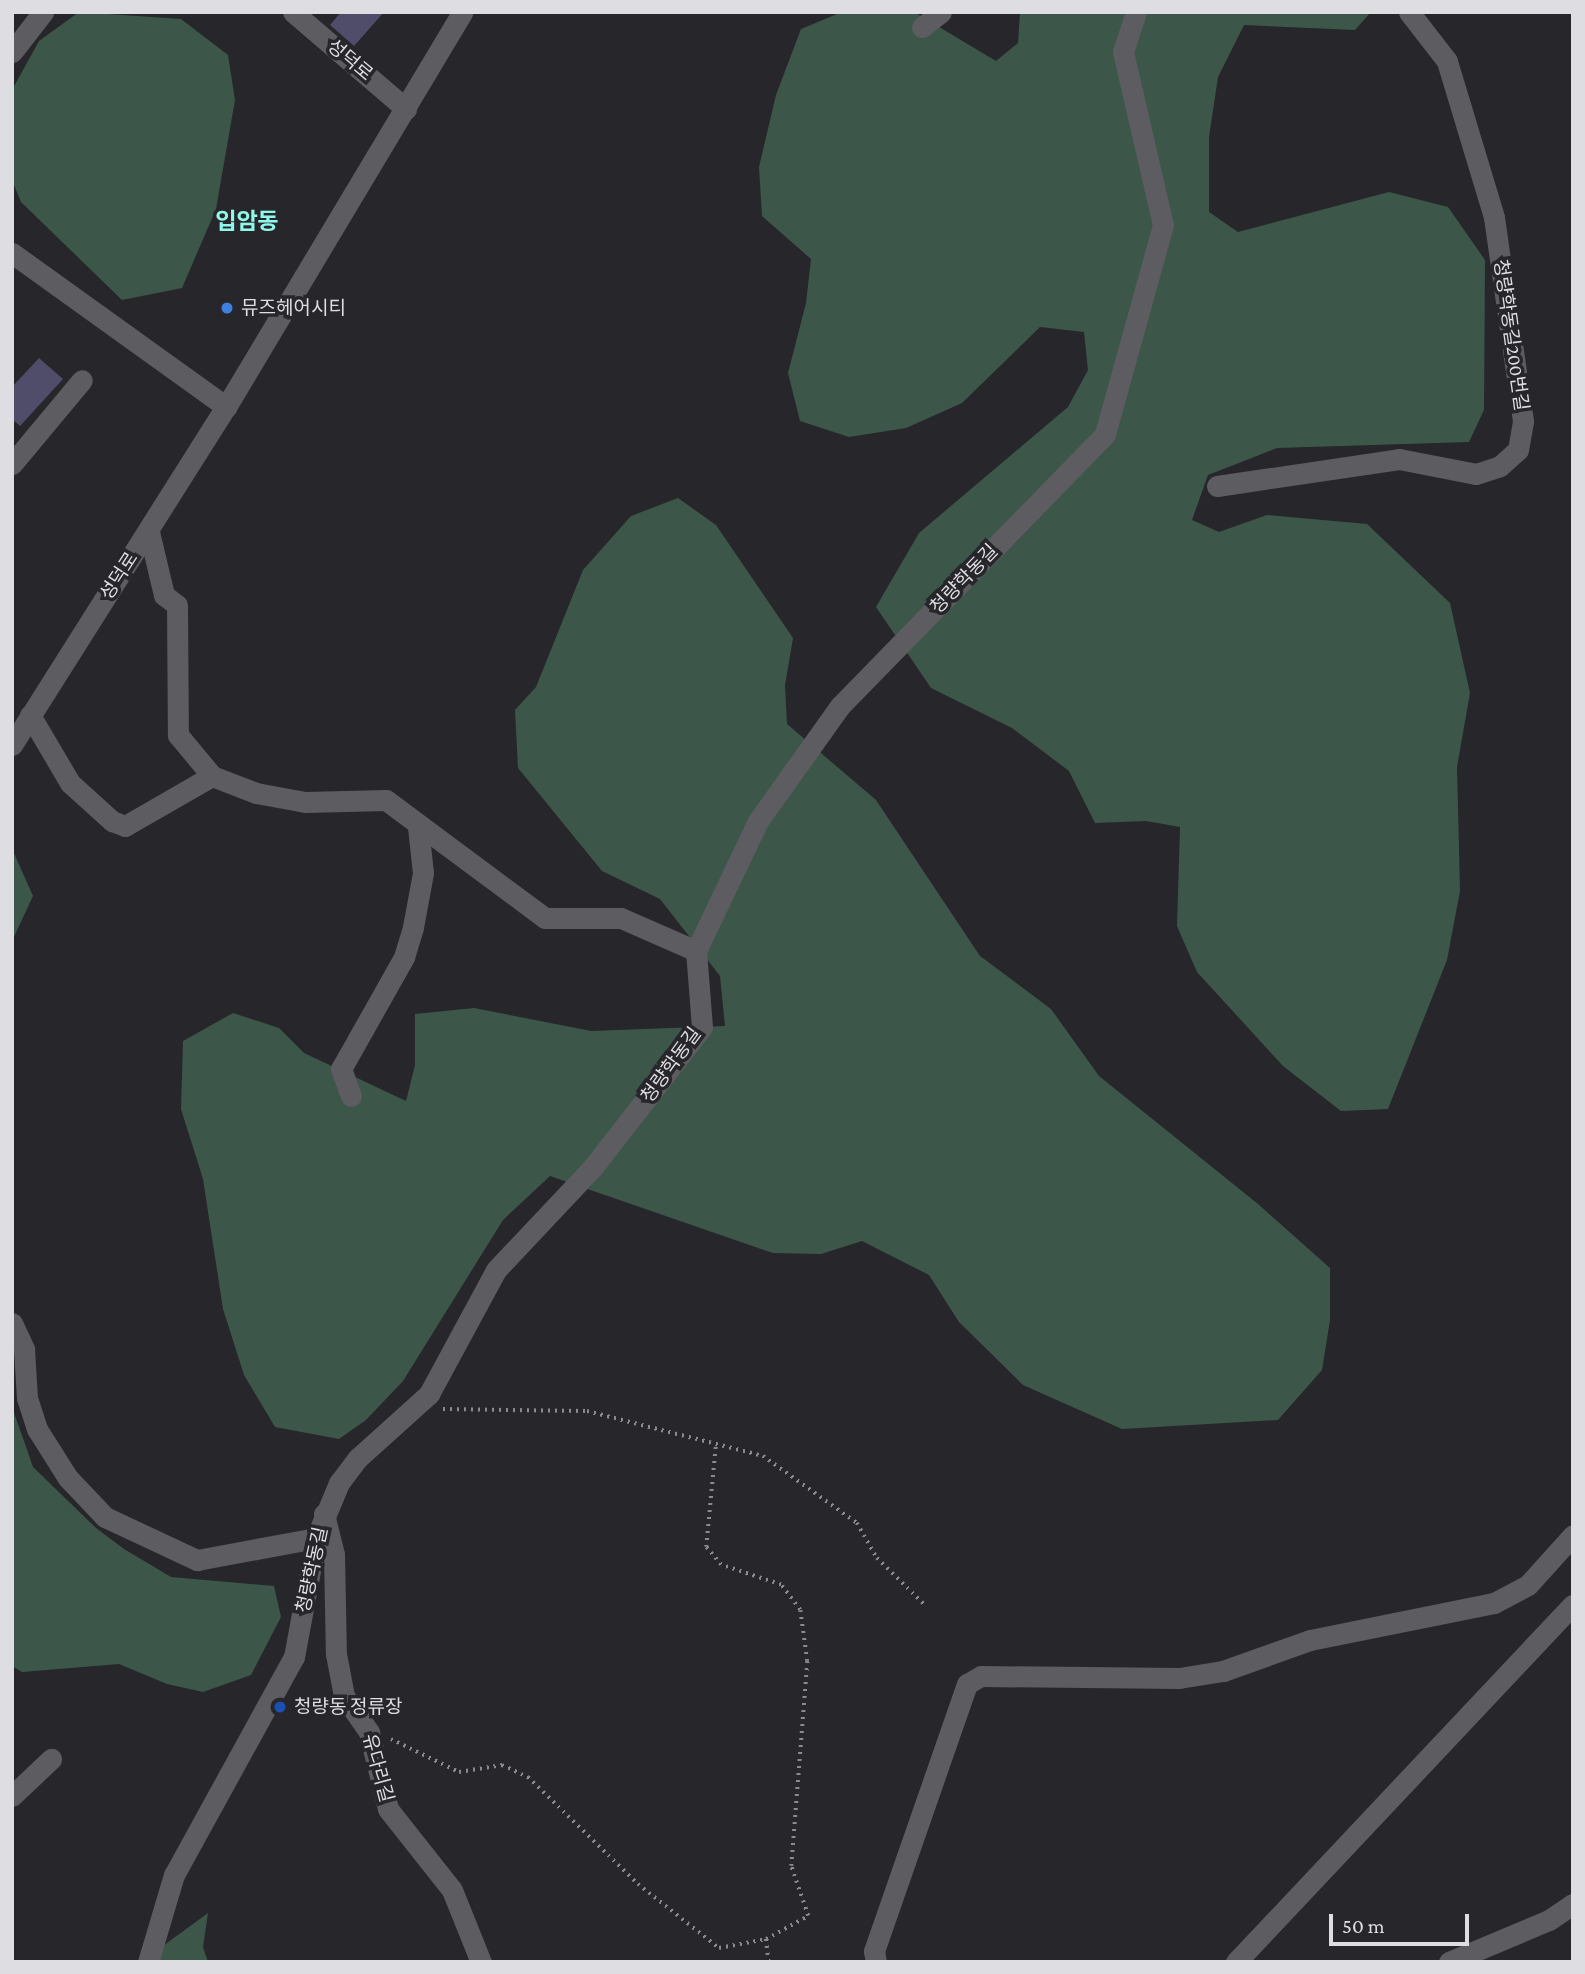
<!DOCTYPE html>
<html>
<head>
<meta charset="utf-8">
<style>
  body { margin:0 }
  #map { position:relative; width:1585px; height:1974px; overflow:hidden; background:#27262b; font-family:"Crimson Pro","Noto Sans KR",serif }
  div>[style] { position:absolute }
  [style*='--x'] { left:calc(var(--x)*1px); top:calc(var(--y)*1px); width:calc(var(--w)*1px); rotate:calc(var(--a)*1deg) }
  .green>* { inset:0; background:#3c5749 }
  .building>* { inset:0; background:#504d6b }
  .path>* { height:3.5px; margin-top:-1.75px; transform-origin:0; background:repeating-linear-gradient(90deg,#8b8b8f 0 2px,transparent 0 7px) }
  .minor>* { height:21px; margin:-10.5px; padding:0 10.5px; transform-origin:10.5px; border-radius:10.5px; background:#5c5c61 }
  .dots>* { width:19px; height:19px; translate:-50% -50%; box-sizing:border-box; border:4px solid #27262b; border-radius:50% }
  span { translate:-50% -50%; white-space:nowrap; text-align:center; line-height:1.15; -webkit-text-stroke:7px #27262b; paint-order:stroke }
  .street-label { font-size:19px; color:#dedee2 }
  .poi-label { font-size:19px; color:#dedee2 }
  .left { translate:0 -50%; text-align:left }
  .quarter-label { font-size:23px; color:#8ff8e9; font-weight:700 }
  .frame { position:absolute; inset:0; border:14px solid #dedee2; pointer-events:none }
  .scale { position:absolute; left:1329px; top:1914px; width:140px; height:32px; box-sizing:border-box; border:4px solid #dedee2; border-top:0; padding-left:9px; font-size:21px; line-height:24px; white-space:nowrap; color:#dedee2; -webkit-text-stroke:5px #27262b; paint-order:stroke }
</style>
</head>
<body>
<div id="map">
  <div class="green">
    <i style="clip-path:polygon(79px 12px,181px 19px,228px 55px,235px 100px,216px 209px,182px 288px,122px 300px,21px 202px,12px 180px,12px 90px,39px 41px)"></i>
    <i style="clip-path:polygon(842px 12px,914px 12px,996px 61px,1018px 43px,1020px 12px,1371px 12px,1355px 30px,1244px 25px,1218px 77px,1209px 137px,1209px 212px,1238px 232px,1389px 192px,1448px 207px,1485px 260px,1484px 410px,1469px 442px,1277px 448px,1208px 475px,1192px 520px,1219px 532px,1267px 515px,1367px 524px,1450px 603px,1470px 693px,1457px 767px,1460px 891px,1447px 960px,1388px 1109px,1341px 1111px,1283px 1066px,1197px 972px,1177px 926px,1180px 827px,1146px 821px,1095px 823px,1069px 771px,1012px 728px,931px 688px,876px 607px,919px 533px,1068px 407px,1088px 370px,1084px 332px,1040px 327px,962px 403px,906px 428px,849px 437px,800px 421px,788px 373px,806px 303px,811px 259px,762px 216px,759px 167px,776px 95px,801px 29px)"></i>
    <i style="clip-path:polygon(678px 498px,716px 525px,793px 638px,785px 685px,787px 724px,876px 800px,980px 956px,1051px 1009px,1099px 1076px,1258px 1204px,1330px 1268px,1330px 1320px,1322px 1370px,1278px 1420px,1122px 1429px,1023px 1385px,959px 1322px,929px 1275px,862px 1241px,821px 1254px,773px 1253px,550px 1176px,503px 1220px,403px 1381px,366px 1420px,339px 1439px,275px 1427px,244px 1375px,223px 1309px,203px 1179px,181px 1109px,183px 1041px,233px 1013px,279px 1028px,304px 1053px,406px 1101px,415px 1065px,415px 1014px,474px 1008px,591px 1031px,725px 1026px,720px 976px,660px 899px,602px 871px,518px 768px,515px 710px,536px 687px,583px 570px,631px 516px)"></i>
    <i style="clip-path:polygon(13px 851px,33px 896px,12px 941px,12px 852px)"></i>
    <i style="clip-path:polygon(12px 1407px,33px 1467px,96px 1528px,124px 1549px,171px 1577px,274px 1586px,281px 1617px,251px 1675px,203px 1692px,167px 1684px,119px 1664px,22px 1672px,12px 1666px)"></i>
    <i style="clip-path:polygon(208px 1913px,203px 1947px,208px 1962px,141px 1962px)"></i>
  </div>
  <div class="building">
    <i style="clip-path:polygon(341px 12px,384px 12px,354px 46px,330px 25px)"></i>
    <i style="clip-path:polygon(39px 358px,63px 379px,20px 426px,12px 419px,12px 387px)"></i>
  </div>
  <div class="path">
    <i style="--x:443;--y:1409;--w:144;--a:0.8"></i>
    <i style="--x:587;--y:1411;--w:182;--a:14.3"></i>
    <i style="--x:763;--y:1456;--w:115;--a:35.5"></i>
    <i style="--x:857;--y:1523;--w:40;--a:60.3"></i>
    <i style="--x:877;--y:1558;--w:66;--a:44.4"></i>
    <i style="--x:391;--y:1739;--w:76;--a:25.9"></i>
    <i style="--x:459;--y:1772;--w:44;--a:-9.2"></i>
    <i style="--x:502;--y:1765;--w:29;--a:25"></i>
    <i style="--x:528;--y:1777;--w:153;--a:44.2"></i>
    <i style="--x:638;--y:1884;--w:103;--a:38.3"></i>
    <i style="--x:719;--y:1948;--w:48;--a:-10.8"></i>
    <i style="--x:766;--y:1939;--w:48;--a:-28.7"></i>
    <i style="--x:808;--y:1916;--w:53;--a:-108.8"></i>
    <i style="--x:791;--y:1866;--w:206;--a:-85.5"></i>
    <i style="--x:807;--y:1661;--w:51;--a:-97.8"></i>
    <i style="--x:800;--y:1610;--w:31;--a:-127"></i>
    <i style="--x:781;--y:1585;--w:63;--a:-161.6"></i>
    <i style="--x:721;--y:1565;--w:23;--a:-130"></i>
    <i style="--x:706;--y:1547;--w:105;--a:-84.6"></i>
    <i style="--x:766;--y:1939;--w:23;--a:83"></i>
  </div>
  <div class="minor">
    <i style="--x:293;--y:12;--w:149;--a:40.6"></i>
    <i style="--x:922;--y:27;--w:24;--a:-38"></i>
    <i style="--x:12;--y:52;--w:51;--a:-52.2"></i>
    <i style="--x:12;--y:253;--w:264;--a:35.7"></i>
    <i style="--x:12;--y:464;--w:109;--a:-50.2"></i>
    <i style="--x:1217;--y:486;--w:184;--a:-8.4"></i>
    <i style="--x:1399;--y:459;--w:78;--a:11"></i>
    <i style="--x:1476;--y:474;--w:25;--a:-18"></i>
    <i style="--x:1500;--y:466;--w:24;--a:-42"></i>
    <i style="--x:1518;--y:450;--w:29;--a:-80"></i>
    <i style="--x:1523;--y:421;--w:206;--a:-98.1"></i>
    <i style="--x:1494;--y:217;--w:163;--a:-106.8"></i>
    <i style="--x:1447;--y:61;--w:62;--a:-127.8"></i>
    <i style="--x:149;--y:532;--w:65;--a:76.6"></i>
    <i style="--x:164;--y:595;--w:16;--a:38"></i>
    <i style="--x:177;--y:605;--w:130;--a:89.6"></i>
    <i style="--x:178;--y:735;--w:53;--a:50.3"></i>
    <i style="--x:212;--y:776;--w:47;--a:21.1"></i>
    <i style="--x:256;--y:793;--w:50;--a:10.4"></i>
    <i style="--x:305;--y:802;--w:81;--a:-1.4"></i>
    <i style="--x:386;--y:800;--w:198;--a:36.6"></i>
    <i style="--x:545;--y:918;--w:76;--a:0"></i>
    <i style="--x:621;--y:918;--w:82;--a:23.7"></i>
    <i style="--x:30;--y:715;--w:79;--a:59.5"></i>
    <i style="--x:70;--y:783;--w:57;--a:42.1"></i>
    <i style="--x:112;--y:821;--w:14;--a:21"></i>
    <i style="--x:125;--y:826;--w:100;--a:-29.9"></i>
    <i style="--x:12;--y:745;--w:400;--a:-57.7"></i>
    <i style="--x:226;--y:407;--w:460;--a:-59.1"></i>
    <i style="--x:351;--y:1096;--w:29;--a:-110"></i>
    <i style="--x:341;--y:1069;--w:129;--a:-60.6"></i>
    <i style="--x:404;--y:957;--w:31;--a:-73"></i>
    <i style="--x:413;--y:927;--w:55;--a:-79.5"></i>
    <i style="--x:423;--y:873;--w:46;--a:-96.2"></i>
    <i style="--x:12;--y:1323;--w:29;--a:65"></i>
    <i style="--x:24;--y:1349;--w:49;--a:86.5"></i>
    <i style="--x:27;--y:1398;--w:33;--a:72"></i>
    <i style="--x:37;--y:1429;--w:58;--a:57.7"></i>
    <i style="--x:68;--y:1478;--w:54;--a:46.5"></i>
    <i style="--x:105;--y:1517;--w:102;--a:25.1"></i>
    <i style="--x:197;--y:1560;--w:121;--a:-10.5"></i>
    <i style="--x:324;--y:1514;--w:41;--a:76"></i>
    <i style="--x:334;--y:1554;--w:100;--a:88.9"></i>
    <i style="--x:336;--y:1654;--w:43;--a:79.2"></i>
    <i style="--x:344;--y:1696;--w:44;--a:55.2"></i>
    <i style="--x:369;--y:1732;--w:79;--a:76.1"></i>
    <i style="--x:388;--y:1809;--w:103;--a:51.7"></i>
    <i style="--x:452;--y:1890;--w:78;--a:68.1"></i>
    <i style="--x:12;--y:1796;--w:54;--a:-43.5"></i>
    <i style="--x:148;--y:1962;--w:91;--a:-73.4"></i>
    <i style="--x:174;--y:1875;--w:249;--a:-61.2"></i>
    <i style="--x:294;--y:1657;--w:121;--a:-79.5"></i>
    <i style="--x:316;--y:1538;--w:60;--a:-67.3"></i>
    <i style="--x:339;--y:1483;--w:31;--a:-53"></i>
    <i style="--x:358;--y:1458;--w:96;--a:-42"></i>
    <i style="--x:429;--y:1394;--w:141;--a:-61.6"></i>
    <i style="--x:496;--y:1270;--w:141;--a:-46.7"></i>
    <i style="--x:593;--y:1167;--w:177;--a:-52.1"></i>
    <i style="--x:702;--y:1027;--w:76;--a:-94.5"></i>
    <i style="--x:696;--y:951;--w:144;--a:-64.5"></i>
    <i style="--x:758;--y:821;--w:141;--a:-54.5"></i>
    <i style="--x:840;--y:706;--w:380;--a:-45.7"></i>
    <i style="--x:1105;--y:434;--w:217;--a:-74.5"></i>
    <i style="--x:1163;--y:225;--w:178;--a:-103"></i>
    <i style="--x:1123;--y:52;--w:42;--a:-72"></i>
    <i style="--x:876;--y:1962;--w:11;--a:-100"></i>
    <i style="--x:874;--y:1951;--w:283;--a:-70.8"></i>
    <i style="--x:967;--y:1684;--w:16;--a:-30"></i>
    <i style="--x:981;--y:1676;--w:198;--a:0.6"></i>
    <i style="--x:1179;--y:1678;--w:45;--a:-9"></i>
    <i style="--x:1223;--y:1671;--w:92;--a:-19.6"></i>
    <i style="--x:1310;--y:1640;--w:188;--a:-11.4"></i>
    <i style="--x:1494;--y:1603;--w:38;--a:-28"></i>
    <i style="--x:1528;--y:1585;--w:67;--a:-48"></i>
    <i style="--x:1236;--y:1962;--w:491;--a:-46.7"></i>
    <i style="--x:1449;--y:1962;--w:108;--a:-22.8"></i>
    <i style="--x:1549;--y:1920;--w:29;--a:-34"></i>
  </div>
  <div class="dots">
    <i style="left:227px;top:308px;background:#3f7fe0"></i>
    <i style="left:280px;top:1707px;background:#1a4fb4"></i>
  </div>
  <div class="street-label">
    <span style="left:350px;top:60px;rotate:40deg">성덕로</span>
    <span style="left:1511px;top:335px;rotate:82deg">청량학동길200번길</span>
    <span style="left:119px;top:576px;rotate:-57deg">성덕로</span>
    <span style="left:964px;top:579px;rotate:-46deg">청량학동길</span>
    <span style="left:671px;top:1065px;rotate:-54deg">청량학동길</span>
    <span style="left:312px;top:1570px;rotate:-78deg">청량학동길</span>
    <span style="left:378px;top:1768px;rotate:75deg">유다리길</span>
  </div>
  <div class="poi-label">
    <span class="left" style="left:241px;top:308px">뮤즈헤어시티</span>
    <span class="left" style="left:294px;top:1707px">청량동 정류장</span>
  </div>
  <div class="quarter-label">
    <span style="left:247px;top:221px">입암동</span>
  </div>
  <div class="frame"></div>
  <div class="scale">50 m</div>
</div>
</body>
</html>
